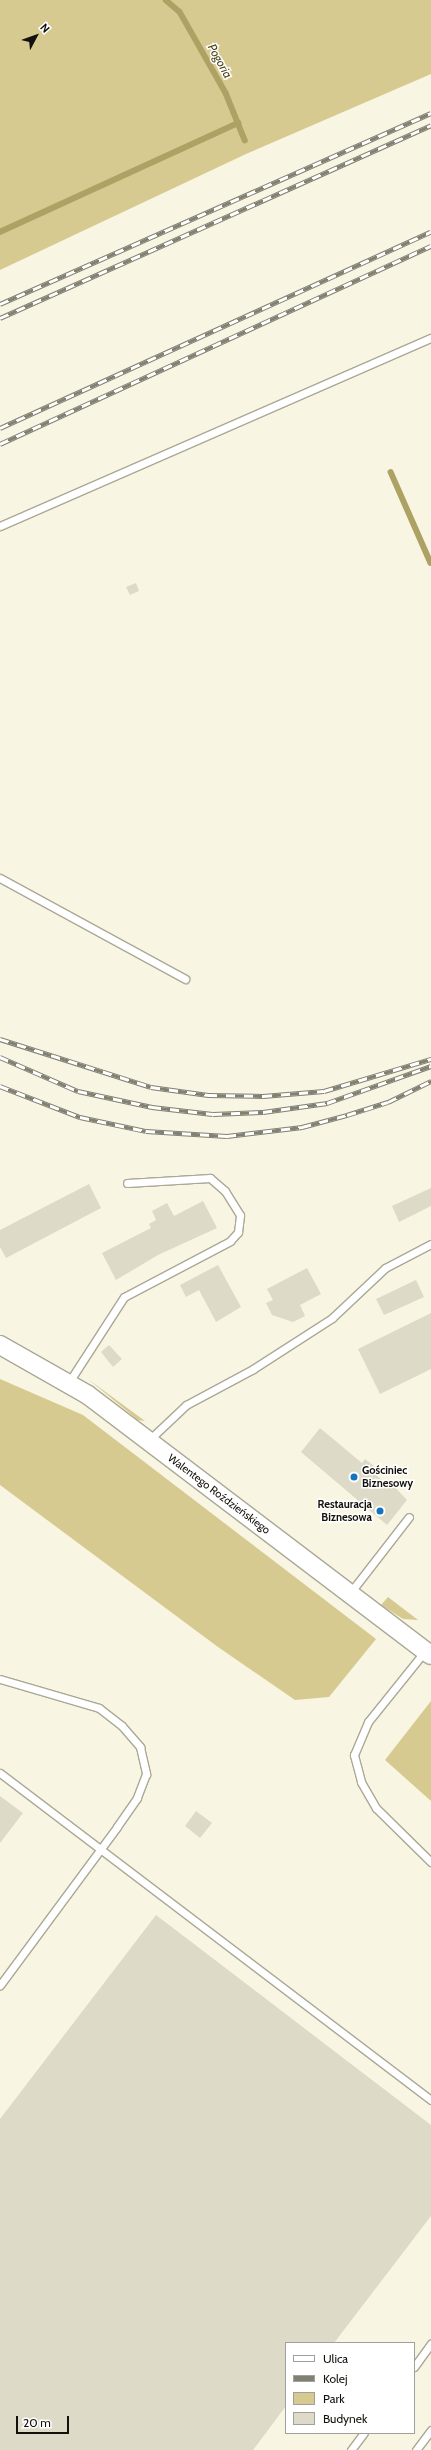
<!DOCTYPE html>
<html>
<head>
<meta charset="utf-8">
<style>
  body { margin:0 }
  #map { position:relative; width:431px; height:2450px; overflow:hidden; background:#f8f5e2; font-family:Cabin,sans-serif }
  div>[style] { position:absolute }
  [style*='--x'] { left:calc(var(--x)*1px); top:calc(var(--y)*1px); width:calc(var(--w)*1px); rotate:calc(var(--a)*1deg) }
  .green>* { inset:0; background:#d6ca91 }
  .stream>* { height:5.5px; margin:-2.75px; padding:0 2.75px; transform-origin:2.75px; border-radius:2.75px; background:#aea164 }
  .building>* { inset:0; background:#dedac8 }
  .roads { filter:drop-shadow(1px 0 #aba896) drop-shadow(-1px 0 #aba896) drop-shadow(0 1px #aba896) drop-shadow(0 -1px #aba896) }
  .service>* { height:7px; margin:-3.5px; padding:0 3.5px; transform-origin:3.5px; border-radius:3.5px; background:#fff }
  .tertiary>* { height:18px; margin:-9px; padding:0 9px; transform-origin:9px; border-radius:9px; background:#fff }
  .rail>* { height:4.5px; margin-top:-2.25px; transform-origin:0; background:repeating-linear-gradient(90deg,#fff 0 9px,#828073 0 18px); box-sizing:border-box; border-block:1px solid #828073 }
  .dots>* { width:11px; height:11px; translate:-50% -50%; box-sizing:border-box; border:2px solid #fff; border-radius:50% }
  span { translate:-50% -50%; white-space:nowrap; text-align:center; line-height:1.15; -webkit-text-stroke:3px #fff; paint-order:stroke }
  .poi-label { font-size:11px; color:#13110b; font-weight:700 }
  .left { translate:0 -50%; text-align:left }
  .right { translate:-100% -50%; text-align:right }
  .street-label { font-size:11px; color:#13110b }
  .water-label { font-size:12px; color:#4b4110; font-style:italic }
  .legend { position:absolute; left:285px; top:2342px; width:130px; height:92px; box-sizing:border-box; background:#fff; border:1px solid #a1a09d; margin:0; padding:5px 7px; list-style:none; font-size:12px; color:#13110b }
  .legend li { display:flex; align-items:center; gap:8px; height:20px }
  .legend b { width:20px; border:1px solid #a1a09d }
  .north { position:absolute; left:16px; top:16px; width:40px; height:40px; -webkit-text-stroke:3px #fff; paint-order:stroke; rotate:49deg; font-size:11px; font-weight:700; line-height:16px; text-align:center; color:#13110b }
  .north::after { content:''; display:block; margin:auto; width:14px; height:18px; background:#13110b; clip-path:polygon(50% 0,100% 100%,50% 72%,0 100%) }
  .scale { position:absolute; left:16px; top:2416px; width:53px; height:18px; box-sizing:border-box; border:2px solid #13110b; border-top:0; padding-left:5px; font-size:12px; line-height:14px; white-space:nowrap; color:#13110b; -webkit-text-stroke:3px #fff; paint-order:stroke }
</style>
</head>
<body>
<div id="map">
  <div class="green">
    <i style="clip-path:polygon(0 0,431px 0,431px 74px,246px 154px,0 270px)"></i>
    <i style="clip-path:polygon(0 1379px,83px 1415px,376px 1639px,329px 1697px,295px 1700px,218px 1647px,0 1485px)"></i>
    <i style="clip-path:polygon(88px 1379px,145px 1421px,138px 1420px)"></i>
    <i style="clip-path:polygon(388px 1597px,418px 1620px,403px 1619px,381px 1605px)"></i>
    <i style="clip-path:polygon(431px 1701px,431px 1801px,385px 1760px)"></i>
  </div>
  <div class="stream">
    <i style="--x:166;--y:0;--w:18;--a:41"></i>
    <i style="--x:180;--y:12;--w:93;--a:60.4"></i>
    <i style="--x:226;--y:93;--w:51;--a:68"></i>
    <i style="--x:0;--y:232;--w:262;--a:-24.6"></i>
    <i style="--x:391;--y:472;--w:99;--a:66.3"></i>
  </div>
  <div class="building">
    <i style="clip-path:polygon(136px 583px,139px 591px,130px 595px,126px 587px)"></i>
    <i style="clip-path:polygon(89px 1184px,101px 1208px,6px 1258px,0 1247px,0 1230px)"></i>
    <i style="clip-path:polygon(431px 1188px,431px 1206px,399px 1222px,392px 1206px)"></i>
    <i style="clip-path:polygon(203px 1201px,217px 1228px,158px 1255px,116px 1280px,102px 1253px,151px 1228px,149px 1224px,156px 1220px,152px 1211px,167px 1203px,174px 1216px)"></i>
    <i style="clip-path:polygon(218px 1265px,241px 1307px,216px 1322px,199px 1290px,186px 1297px,180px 1285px)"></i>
    <i style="clip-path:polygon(307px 1268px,321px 1294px,300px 1305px,305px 1316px,293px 1322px,272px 1315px,266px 1303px,273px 1300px,267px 1289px)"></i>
    <i style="clip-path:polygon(416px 1280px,424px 1297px,384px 1315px,376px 1299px)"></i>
    <i style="clip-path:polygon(431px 1313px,431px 1369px,380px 1394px,358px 1349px)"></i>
    <i style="clip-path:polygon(109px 1345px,122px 1359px,113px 1367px,101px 1352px)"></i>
    <i style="clip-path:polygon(320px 1428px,362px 1463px,365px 1459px,374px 1466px,370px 1470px,389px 1486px,391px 1483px,407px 1500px,387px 1525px,301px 1452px)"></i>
    <i style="clip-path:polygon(0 1796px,23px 1813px,0 1843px)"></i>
    <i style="clip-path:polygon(196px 1811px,212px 1823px,200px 1838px,185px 1826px)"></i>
    <i style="clip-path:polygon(156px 1915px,431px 2125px,431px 2216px,334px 2343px,286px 2343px,286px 2406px,253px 2450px,0 2450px,0 2119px)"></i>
  </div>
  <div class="roads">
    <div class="service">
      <i style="--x:0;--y:526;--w:470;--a:-23.6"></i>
      <i style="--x:0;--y:878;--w:211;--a:28.6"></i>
      <i style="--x:69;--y:1382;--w:101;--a:-57.1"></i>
      <i style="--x:124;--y:1297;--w:120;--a:-27.8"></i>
      <i style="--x:230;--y:1241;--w:12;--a:-48"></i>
      <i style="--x:238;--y:1232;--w:17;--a:-83"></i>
      <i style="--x:240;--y:1215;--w:28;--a:-122"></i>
      <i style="--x:225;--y:1191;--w:20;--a:-139"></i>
      <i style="--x:210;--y:1178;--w:83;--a:176.6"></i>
      <i style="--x:149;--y:1440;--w:51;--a:-43.4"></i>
      <i style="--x:186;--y:1405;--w:76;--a:-28.2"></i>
      <i style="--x:253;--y:1369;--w:94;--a:-32.8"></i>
      <i style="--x:332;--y:1318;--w:73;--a:-43.3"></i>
      <i style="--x:385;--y:1268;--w:52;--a:-27.6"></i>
      <i style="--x:350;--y:1593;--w:96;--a:-52.2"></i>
      <i style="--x:425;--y:1651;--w:91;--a:128.8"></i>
      <i style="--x:368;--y:1722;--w:36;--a:113"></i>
      <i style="--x:354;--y:1755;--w:28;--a:75"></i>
      <i style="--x:361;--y:1782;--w:30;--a:60"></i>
      <i style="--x:376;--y:1808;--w:77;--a:44.5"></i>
      <i style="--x:0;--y:1679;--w:103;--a:16.3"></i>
      <i style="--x:99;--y:1708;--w:29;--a:38"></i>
      <i style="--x:122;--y:1726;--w:28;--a:49"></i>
      <i style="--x:140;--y:1747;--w:28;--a:77"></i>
      <i style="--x:146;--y:1774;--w:26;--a:111"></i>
      <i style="--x:137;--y:1798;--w:35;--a:125"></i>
      <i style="--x:117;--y:1827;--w:197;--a:126.5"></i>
      <i style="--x:0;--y:1773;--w:541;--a:37.19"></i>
      <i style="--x:414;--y:2367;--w:29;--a:-54"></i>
      <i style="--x:351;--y:2450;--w:21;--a:-53"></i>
      <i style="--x:416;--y:2450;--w:25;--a:-53"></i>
    </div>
    <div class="tertiary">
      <i style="--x:0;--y:1345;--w:101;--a:29.6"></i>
      <i style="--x:88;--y:1395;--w:430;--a:37.2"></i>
    </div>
  </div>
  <div class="rail">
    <i style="--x:0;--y:304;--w:471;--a:-23.9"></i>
    <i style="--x:0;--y:318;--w:472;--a:-24.1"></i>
    <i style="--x:0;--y:428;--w:473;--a:-24.5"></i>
    <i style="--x:0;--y:444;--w:474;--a:-24.7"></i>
    <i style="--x:0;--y:1039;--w:158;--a:17.6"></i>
    <i style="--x:151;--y:1087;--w:58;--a:8"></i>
    <i style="--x:208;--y:1095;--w:55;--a:1"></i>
    <i style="--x:263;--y:1096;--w:61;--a:-4.7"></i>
    <i style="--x:324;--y:1091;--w:112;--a:-16.7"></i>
    <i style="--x:0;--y:1057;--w:85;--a:23.6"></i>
    <i style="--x:78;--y:1091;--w:76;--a:12.2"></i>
    <i style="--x:152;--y:1107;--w:61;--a:6.5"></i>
    <i style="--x:213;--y:1114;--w:50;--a:-2.3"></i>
    <i style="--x:263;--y:1112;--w:65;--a:-8"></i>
    <i style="--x:327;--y:1103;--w:110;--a:-19.6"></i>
    <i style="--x:0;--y:1086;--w:86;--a:21.2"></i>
    <i style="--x:80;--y:1117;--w:67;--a:12"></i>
    <i style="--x:146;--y:1131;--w:81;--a:3.5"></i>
    <i style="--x:227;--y:1136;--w:76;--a:-6.8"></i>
    <i style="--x:302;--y:1127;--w:47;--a:-14.9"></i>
    <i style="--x:347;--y:1115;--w:43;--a:-17.6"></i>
    <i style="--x:388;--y:1102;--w:48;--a:-26"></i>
  </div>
  <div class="dots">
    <i style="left:354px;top:1477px;background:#1472bf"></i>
    <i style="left:380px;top:1511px;background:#1472bf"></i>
  </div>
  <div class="poi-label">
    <span class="left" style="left:362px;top:1477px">Gościniec<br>Biznesowy</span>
    <span class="right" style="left:372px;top:1511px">Restauracja<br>Biznesowa</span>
  </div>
  <div class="street-label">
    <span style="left:219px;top:1494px;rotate:37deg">Walentego Roździeńskiego</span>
  </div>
  <div class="water-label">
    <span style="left:220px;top:61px;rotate:61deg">Pogoria</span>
  </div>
  <ul class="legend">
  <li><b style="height:5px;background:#fff"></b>Ulica</li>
  <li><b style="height:5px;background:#828073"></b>Kolej</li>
  <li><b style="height:11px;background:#d6ca91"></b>Park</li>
  <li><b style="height:11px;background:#dedac8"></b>Budynek</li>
  </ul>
  <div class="north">N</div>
  <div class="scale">20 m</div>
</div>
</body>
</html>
